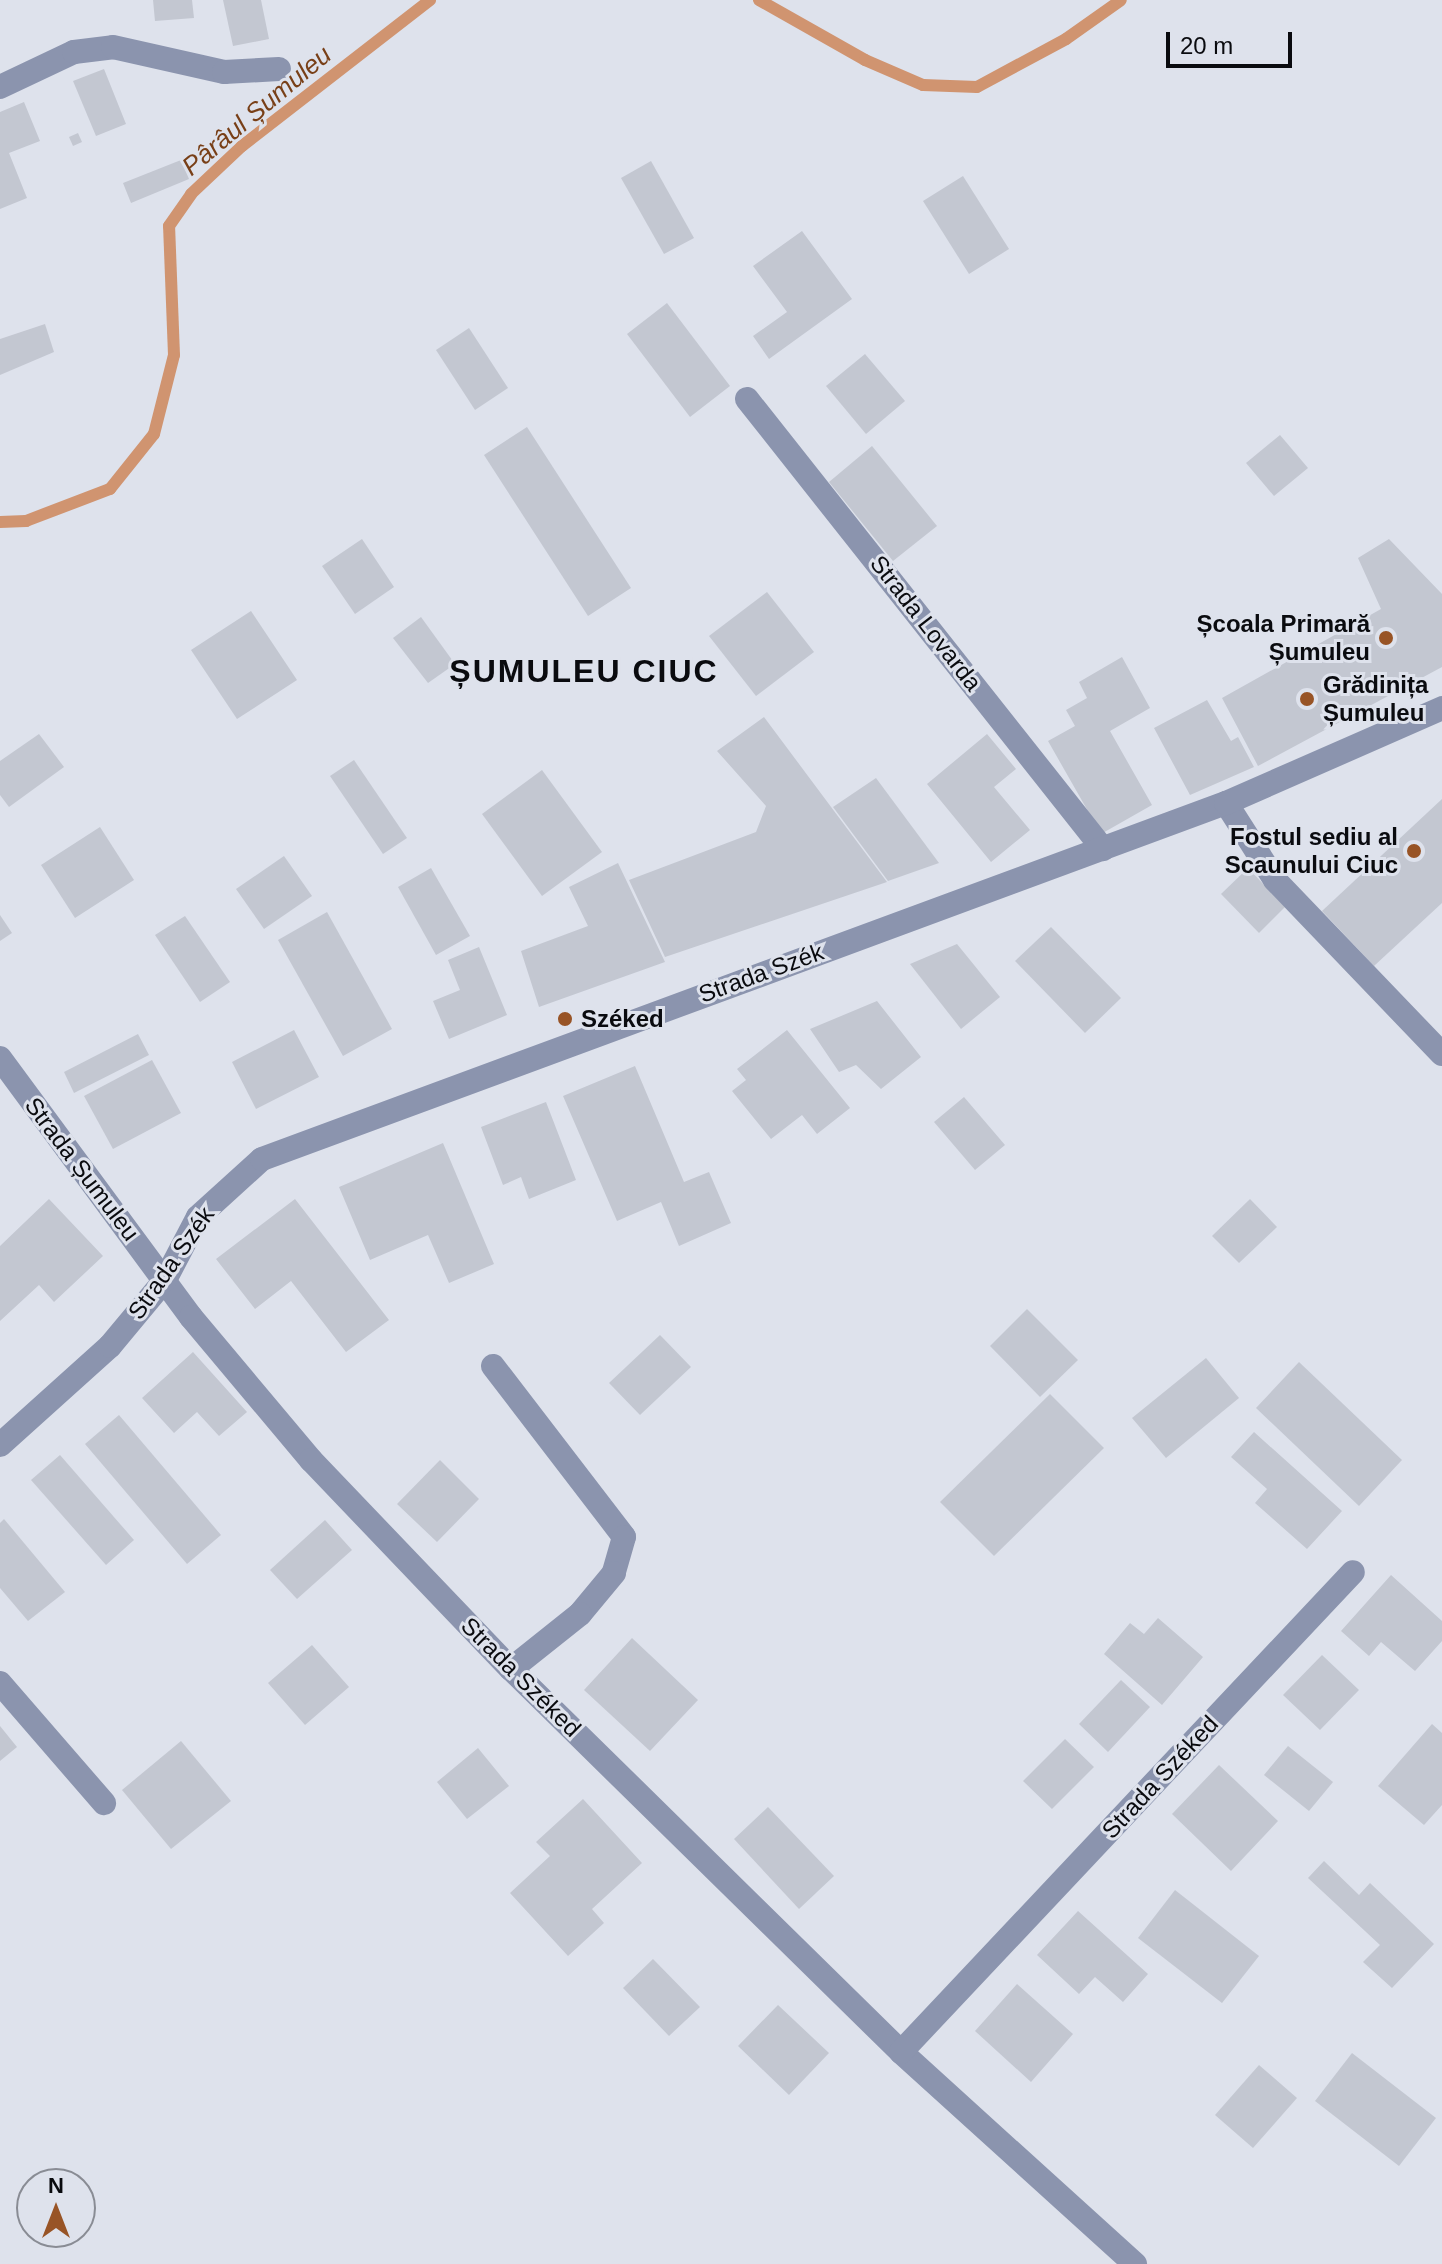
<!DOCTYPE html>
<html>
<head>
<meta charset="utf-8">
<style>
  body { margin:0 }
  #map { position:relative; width:1442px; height:2264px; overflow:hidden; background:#dee2ec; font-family:Arial,sans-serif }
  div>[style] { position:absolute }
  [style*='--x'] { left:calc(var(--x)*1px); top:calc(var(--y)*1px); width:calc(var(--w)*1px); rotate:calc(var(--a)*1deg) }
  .stream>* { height:12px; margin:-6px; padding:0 6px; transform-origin:6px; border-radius:6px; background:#d09470 }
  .building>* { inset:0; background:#c3c7d1 }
  .minor>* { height:24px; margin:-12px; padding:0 12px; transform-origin:12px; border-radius:12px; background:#8b94ae }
  .dots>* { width:22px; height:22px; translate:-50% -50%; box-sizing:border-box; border:4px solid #dee2ec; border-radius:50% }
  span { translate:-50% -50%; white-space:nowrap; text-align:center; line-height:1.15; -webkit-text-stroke:6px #dee2ec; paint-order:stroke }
  .street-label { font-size:24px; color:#0a0b0f }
  .poi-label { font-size:24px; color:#0a0b0f; font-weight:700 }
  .right { translate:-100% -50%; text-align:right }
  .left { translate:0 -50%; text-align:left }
  .water-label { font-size:26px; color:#783f17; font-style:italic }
  .district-label { font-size:32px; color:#0a0b0f; font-weight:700; letter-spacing:2px }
  .north { position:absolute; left:16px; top:2168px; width:80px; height:80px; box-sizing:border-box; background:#dee2ec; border:2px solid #898c94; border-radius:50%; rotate:0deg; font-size:22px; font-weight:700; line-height:32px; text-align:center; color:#0a0b0f }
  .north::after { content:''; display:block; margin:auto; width:28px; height:36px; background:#985426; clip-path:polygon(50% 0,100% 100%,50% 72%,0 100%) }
  .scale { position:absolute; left:1166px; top:32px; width:126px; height:36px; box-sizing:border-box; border:4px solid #0a0b0f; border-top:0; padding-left:10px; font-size:24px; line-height:28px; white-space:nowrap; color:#0a0b0f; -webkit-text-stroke:6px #dee2ec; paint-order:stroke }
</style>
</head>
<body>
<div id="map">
  <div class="stream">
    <i style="--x:759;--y:0;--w:122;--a:29.5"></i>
    <i style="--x:865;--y:60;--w:63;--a:23.3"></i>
    <i style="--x:923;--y:85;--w:54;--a:2.1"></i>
    <i style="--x:977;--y:87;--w:101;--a:-28.3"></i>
    <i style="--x:1066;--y:39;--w:67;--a:-35.3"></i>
    <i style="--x:0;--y:522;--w:26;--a:-2"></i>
    <i style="--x:26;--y:521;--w:90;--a:-20.9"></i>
    <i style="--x:110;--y:489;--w:70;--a:-51.3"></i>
    <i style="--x:154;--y:434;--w:81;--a:-75.8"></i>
    <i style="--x:174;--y:355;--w:129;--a:-92.2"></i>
    <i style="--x:169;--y:226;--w:39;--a:-55"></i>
    <i style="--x:191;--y:194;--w:70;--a:-43.3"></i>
    <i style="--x:242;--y:146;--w:238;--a:-37.8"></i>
  </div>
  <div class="building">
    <i style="clip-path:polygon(153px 0,192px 0,194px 18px,155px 21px)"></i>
    <i style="clip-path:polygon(223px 0,261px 0,269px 39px,233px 46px)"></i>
    <i style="clip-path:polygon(104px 69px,126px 124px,96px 136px,73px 81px)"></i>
    <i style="clip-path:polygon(24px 102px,40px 141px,9px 153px,27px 198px,0 209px,0 112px)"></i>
    <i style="clip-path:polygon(78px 133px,82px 142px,73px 146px,69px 137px)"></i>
    <i style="clip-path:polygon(181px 160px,189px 179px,131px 203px,123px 183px)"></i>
    <i style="clip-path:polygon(651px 161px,694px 238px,664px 254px,621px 178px)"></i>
    <i style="clip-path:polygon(963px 176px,1009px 249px,969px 274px,923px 201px)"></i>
    <i style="clip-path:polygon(802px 231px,852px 299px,769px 359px,753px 336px,787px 312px,753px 266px)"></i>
    <i style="clip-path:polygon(667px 303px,730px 386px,690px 417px,627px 334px)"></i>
    <i style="clip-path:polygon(45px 324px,54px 352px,0 375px,0 339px)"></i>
    <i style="clip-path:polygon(469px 328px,508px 388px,475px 410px,436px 350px)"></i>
    <i style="clip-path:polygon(865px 354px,905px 401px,866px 434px,826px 386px)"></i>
    <i style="clip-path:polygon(527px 427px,631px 588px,588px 616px,484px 455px)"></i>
    <i style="clip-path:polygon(1280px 435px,1308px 468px,1274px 496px,1246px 463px)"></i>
    <i style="clip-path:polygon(872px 446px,937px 526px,893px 561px,829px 482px)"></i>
    <i style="clip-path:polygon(362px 539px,394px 587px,355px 614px,322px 566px)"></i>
    <i style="clip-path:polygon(1389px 539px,1442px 594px,1442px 667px,1258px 766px,1222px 698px,1381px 609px,1358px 558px)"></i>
    <i style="clip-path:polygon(767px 592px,814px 652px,756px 696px,709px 636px)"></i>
    <i style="clip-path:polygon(251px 611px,297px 680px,237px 719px,191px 650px)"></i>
    <i style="clip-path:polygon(421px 617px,455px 664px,428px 683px,393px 638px)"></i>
    <i style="clip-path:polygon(1122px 657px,1150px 708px,1110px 731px,1152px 805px,1101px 834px,1048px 741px,1075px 726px,1066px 710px,1087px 698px,1079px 682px)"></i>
    <i style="clip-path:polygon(1207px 700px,1231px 741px,1238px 737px,1254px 767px,1190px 795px,1154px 728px)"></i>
    <i style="clip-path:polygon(764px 717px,887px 882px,665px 957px,629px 880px,756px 832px,766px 806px,717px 751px)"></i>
    <i style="clip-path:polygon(39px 734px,64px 767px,9px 807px,0 795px,0 761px)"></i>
    <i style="clip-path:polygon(987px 734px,1016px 769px,994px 787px,1030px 830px,991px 862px,927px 784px)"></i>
    <i style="clip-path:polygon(354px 760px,407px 838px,383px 854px,330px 776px)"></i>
    <i style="clip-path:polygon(542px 770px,602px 852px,542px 896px,482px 814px)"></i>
    <i style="clip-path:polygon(876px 778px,939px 863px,888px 881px,833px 807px)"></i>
    <i style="clip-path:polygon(1442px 799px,1442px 903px,1374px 966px,1322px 911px)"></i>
    <i style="clip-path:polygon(100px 827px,134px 880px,75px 918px,41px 865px)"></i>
    <i style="clip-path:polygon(284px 856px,312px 896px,264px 929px,236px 889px)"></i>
    <i style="clip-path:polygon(618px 863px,665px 962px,539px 1007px,521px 951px,588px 926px,569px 887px)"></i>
    <i style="clip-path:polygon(431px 868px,470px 936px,436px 955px,398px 887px)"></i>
    <i style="clip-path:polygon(1248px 868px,1285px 907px,1259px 933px,1221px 894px)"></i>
    <i style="clip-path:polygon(327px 912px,392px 1029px,343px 1056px,278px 940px)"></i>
    <i style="clip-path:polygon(0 915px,12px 933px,0 941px)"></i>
    <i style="clip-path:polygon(185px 916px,230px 982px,200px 1002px,155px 935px)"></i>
    <i style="clip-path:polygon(1051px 927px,1121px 998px,1085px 1033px,1015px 961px)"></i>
    <i style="clip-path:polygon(957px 944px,1000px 997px,961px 1029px,910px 964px)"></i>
    <i style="clip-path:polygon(479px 947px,507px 1015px,449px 1039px,433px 1001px,460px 990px,448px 960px)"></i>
    <i style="clip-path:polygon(877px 1001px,921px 1057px,881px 1089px,856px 1065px,839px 1072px,810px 1029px)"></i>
    <i style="clip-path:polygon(294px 1030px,319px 1077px,256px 1109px,232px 1062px)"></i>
    <i style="clip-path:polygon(787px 1030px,850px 1108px,817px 1134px,802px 1115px,771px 1139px,732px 1091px,746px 1080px,737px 1069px)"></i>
    <i style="clip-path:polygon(138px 1034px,149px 1055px,74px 1093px,64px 1072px)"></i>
    <i style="clip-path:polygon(152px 1060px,181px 1113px,113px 1149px,84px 1096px)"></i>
    <i style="clip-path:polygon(635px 1066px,684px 1182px,709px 1172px,731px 1223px,679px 1246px,661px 1202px,617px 1221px,563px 1096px)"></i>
    <i style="clip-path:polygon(964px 1097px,1005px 1145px,975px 1170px,934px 1122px)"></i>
    <i style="clip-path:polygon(546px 1102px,576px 1180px,529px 1199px,521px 1177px,503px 1185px,481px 1127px)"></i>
    <i style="clip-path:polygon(443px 1143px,494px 1264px,449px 1283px,428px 1235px,370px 1260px,339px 1187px)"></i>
    <i style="clip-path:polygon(49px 1199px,103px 1256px,54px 1302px,39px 1285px,0 1321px,0 1246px)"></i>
    <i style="clip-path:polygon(295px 1199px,389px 1320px,346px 1352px,291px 1281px,255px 1309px,216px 1259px)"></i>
    <i style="clip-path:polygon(1250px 1199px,1277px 1227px,1239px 1263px,1212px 1236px)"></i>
    <i style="clip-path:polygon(1027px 1309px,1078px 1360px,1040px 1397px,990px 1346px)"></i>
    <i style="clip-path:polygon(660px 1335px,691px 1367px,640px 1415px,609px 1383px)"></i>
    <i style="clip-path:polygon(193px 1352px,247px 1412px,219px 1436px,197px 1412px,174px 1433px,142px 1398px)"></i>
    <i style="clip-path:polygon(1206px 1358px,1239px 1398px,1166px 1458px,1132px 1418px)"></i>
    <i style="clip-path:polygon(1299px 1362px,1402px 1460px,1359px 1506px,1256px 1408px)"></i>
    <i style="clip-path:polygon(1050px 1394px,1104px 1448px,994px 1556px,940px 1502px)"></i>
    <i style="clip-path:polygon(119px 1415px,221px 1535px,187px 1564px,85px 1444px)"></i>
    <i style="clip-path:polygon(1254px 1432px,1342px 1511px,1307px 1549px,1255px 1503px,1267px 1489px,1231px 1457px)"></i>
    <i style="clip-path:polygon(60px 1455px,134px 1540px,106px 1565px,31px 1480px)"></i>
    <i style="clip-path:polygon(440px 1460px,479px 1499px,437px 1542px,397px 1504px)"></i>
    <i style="clip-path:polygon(4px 1519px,65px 1592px,28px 1621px,0 1588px,0 1523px)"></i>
    <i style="clip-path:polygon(325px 1520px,352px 1550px,297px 1599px,270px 1570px)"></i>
    <i style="clip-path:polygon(1391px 1575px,1442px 1621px,1442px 1641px,1415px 1671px,1381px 1642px,1369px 1656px,1341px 1631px)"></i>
    <i style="clip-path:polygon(1158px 1618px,1203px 1657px,1162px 1705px,1104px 1654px,1130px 1623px,1144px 1634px)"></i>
    <i style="clip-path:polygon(632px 1638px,698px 1700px,650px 1751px,584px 1690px)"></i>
    <i style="clip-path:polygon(312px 1645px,349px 1687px,305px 1725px,268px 1683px)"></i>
    <i style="clip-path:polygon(1322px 1655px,1359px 1690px,1320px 1730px,1283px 1695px)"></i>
    <i style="clip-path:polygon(1121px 1680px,1150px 1707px,1108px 1752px,1079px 1724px)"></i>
    <i style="clip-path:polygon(1432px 1724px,1442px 1733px,1442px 1805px,1424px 1825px,1378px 1786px)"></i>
    <i style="clip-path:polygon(0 1726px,17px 1747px,0 1761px)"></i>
    <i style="clip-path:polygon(1065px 1739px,1094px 1767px,1052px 1809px,1023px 1781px)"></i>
    <i style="clip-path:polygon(181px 1741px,231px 1801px,171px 1849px,122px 1790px)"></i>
    <i style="clip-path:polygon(1288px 1746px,1333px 1782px,1309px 1811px,1264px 1775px)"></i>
    <i style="clip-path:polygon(478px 1748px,509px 1786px,467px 1819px,437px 1782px)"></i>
    <i style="clip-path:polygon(1219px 1765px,1278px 1821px,1231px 1871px,1172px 1814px)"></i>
    <i style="clip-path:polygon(583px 1799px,642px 1863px,592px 1909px,604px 1923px,568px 1956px,510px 1893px,550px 1856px,536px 1842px)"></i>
    <i style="clip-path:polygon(768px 1807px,834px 1876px,799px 1909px,734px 1839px)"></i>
    <i style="clip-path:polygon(1324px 1861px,1359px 1895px,1370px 1883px,1434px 1944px,1392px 1988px,1363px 1962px,1380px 1945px,1308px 1878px)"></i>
    <i style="clip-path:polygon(1175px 1890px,1259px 1956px,1222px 2003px,1138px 1938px)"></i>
    <i style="clip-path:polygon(1078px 1911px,1148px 1974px,1123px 2002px,1095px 1977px,1079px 1994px,1037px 1955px)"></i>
    <i style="clip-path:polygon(653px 1959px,700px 2007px,669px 2036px,623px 1988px)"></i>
    <i style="clip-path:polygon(1017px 1984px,1073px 2034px,1031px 2082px,975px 2031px)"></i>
    <i style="clip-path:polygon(778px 2005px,829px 2053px,789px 2095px,738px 2046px)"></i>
    <i style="clip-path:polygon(1352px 2053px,1436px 2118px,1399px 2166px,1315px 2101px)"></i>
    <i style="clip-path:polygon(1259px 2065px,1297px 2098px,1253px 2148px,1215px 2115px)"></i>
  </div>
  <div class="minor">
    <i style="--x:0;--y:87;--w:82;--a:-25.3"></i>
    <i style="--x:74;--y:52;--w:39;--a:-7"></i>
    <i style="--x:113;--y:47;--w:114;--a:12.7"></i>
    <i style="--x:224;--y:72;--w:55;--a:-3.1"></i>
    <i style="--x:747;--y:399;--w:574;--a:51.65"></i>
    <i style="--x:1226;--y:803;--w:91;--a:57.5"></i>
    <i style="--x:1275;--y:880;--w:241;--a:46.2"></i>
    <i style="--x:0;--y:1058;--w:322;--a:53.6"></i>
    <i style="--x:191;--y:1317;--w:187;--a:50"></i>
    <i style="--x:311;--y:1460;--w:289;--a:46.3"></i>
    <i style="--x:511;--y:1669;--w:547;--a:44.48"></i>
    <i style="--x:901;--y:2052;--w:316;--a:42.2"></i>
    <i style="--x:493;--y:1366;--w:215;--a:52.5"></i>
    <i style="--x:624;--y:1537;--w:37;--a:106"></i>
    <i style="--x:614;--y:1573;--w:53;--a:129.7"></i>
    <i style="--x:580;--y:1614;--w:88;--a:141.4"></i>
    <i style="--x:0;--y:1445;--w:148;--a:-42"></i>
    <i style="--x:110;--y:1346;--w:86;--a:-50.2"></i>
    <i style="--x:165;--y:1280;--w:71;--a:-62.4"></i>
    <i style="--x:198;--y:1217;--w:86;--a:-42.2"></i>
    <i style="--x:262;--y:1159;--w:1028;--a:-20.27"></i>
    <i style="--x:1226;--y:803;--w:236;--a:-23.7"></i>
    <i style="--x:0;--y:1683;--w:159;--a:49.1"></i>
    <i style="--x:901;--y:2052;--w:659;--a:-46.72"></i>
  </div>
  <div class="dots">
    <i style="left:1386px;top:638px;background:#985426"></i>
    <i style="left:1307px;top:699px;background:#985426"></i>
    <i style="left:1414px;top:851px;background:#985426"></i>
    <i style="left:565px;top:1019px;background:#985426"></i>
  </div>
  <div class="street-label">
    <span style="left:926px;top:623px;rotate:52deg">Strada Lovarda</span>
    <span style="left:761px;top:973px;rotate:-20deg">Strada Szék</span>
    <span style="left:82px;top:1169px;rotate:53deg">Strada Șumuleu</span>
    <span style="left:171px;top:1263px;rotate:-55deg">Strada Szék</span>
    <span style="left:521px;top:1677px;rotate:45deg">Strada Széked</span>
    <span style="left:1160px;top:1777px;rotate:-47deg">Strada Széked</span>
  </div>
  <div class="poi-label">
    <span class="right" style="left:1370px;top:638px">Școala Primară<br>Șumuleu</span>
    <span class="left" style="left:1323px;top:699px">Grădinița<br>Șumuleu</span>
    <span class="right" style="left:1398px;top:851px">Fostul sediu al<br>Scaunului Ciuc</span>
    <span class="left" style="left:581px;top:1019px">Széked</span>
  </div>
  <div class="water-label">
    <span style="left:257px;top:111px;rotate:-40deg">Pârâul Șumuleu</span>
  </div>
  <div class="district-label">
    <span style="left:584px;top:671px">ȘUMULEU CIUC</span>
  </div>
  <div class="north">N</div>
  <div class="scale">20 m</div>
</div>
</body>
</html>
